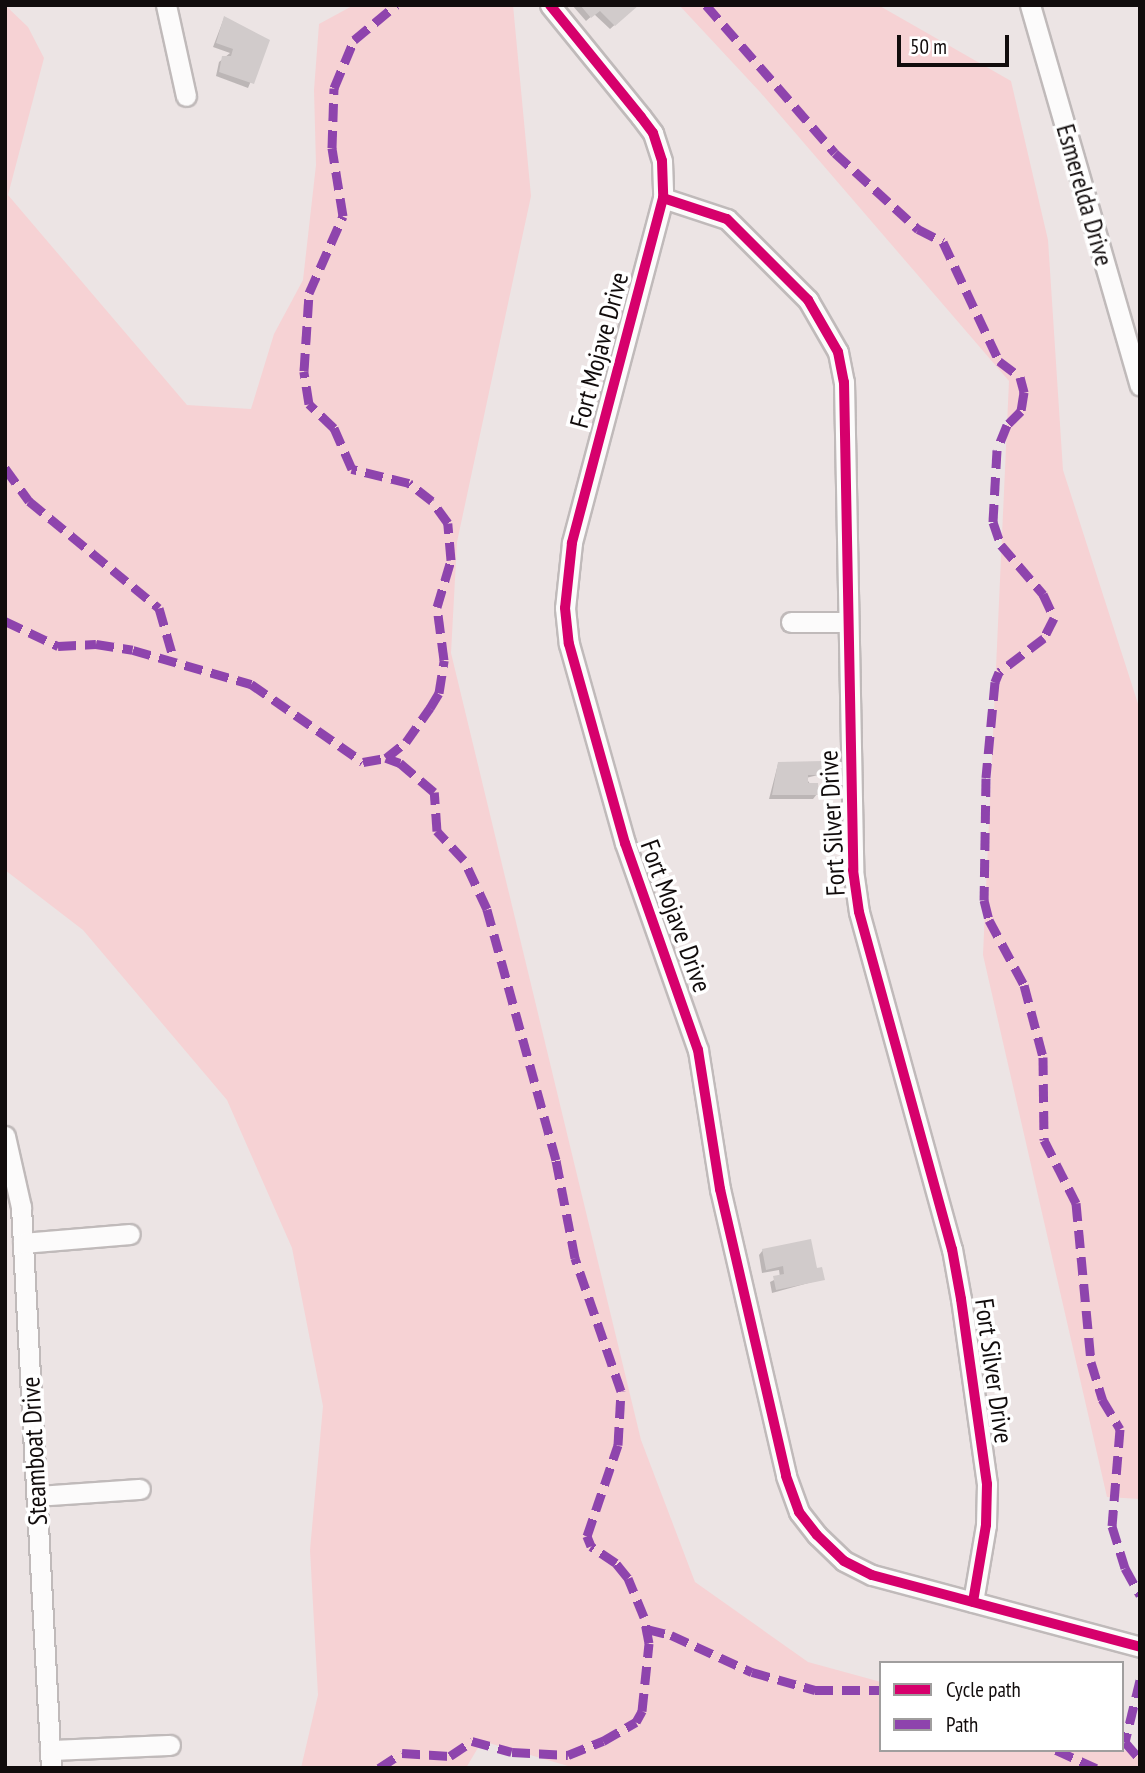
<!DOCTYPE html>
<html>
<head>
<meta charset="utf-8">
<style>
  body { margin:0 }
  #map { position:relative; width:1145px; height:1773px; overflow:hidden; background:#ece4e4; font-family:"PT Sans Narrow",sans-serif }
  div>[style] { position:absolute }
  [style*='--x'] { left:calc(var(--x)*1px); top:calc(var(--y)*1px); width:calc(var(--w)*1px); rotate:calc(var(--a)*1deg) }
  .green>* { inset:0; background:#f6d2d4 }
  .shadow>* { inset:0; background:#0003 }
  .building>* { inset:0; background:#d1cbcb }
  .roads { filter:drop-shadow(2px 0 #c0baba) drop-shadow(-2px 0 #c0baba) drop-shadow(0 2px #c0baba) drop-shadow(0 -2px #c0baba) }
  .minor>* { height:19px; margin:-9.5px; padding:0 9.5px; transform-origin:9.5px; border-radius:9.5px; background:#fcfbfb }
  .quiet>* { height:9px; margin-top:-4.5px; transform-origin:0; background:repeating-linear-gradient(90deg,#8e44ad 0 18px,transparent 0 27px) }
  .cycleway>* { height:10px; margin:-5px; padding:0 5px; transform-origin:5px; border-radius:5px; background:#d6006c }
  span { translate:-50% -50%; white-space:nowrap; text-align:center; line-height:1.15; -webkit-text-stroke:7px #fff; paint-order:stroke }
  .street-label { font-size:26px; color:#110c0c }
  .frame { position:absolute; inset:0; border:7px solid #110c0c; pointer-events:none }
  .legend { position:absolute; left:879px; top:1661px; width:245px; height:91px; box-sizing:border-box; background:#fff; border:2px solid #a09e9e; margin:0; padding:9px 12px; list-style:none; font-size:21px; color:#110c0c }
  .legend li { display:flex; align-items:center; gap:14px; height:35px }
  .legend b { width:35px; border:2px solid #a09e9e }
  .scale { position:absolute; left:897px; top:35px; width:112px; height:32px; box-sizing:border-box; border:4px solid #110c0c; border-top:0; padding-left:9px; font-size:21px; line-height:24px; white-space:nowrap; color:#110c0c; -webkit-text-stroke:5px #fff; paint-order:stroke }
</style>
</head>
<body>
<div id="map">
  <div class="green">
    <i style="clip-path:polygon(5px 5px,28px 27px,44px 58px,8px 195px,187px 405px,251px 409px,274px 334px,303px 280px,316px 165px,314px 90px,319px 24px,354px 5px,513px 5px,531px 196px,457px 542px,451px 653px,641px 1440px,695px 1582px,808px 1662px,881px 1682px,881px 1750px,1122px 1750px,1140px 1754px,1140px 1768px,575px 1768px,482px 1741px,466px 1768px,301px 1768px,318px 1695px,310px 1550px,323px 1406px,292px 1248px,227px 1100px,83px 930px,5px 870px)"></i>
    <i style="clip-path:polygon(679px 5px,878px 5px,1011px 81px,1048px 240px,1063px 470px,1140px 710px,1140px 1499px,1107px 1497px,983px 955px,1009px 381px,760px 92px)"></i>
  </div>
  <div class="shadow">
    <i style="clip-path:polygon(572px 5px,635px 5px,636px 6px,610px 29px,594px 14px,586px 21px)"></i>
    <i style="clip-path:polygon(224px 18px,268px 40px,248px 88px,216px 76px,219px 62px,230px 53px,213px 47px)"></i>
    <i style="clip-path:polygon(778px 764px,822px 774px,806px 778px,817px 794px,813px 799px,769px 799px)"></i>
    <i style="clip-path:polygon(763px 1250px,815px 1270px,823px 1279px,772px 1293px,770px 1282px,780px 1277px,779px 1270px,762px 1273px,759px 1255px)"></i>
  </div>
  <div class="building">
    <i style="clip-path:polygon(580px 5px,639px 5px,615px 26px,600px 11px,591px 18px)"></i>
    <i style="clip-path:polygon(224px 16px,270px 40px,254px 84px,219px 72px,222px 56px,231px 56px,233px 49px,216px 43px)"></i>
    <i style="clip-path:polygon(823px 761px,823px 775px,808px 775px,808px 783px,818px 783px,819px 795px,772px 795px,778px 762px)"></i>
    <i style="clip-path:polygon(811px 1239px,817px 1268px,822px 1267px,825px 1280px,776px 1290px,773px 1276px,784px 1274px,783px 1266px,766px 1270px,762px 1249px)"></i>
  </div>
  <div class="roads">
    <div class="minor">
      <i style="--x:166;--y:5;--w:93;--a:77.6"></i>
      <i style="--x:550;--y:5;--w:144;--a:50.9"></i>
      <i style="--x:641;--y:117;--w:20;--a:53"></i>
      <i style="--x:653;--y:133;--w:29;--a:72"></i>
      <i style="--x:662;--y:161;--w:37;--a:88"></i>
      <i style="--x:663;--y:198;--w:357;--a:104.8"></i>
      <i style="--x:572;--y:543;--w:65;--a:96.1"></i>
      <i style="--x:565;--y:608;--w:36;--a:84"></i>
      <i style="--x:569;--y:644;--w:207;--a:74.3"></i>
      <i style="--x:625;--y:843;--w:219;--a:70.6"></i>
      <i style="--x:698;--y:1050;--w:141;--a:81"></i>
      <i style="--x:720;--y:1189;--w:294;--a:77"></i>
      <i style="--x:786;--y:1476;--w:38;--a:70"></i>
      <i style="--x:799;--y:1512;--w:29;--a:52"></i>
      <i style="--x:817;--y:1535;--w:37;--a:44"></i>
      <i style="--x:844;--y:1561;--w:31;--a:27"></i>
      <i style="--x:872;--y:1575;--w:278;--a:15"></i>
      <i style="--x:1030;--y:5;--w:396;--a:73.9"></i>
      <i style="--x:663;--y:198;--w:67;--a:18.2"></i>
      <i style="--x:727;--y:219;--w:115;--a:45"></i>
      <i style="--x:808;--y:300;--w:60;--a:60"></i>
      <i style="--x:838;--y:352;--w:31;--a:79"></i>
      <i style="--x:844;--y:382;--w:488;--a:88.9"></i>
      <i style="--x:853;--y:870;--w:42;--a:81.9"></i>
      <i style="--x:859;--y:912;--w:350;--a:74.6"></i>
      <i style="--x:952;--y:1249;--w:51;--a:79.8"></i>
      <i style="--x:961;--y:1299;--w:187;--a:82"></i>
      <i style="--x:987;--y:1484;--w:41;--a:91.4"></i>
      <i style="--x:986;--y:1525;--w:78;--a:99.6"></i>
      <i style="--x:791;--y:622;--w:57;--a:0"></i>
      <i style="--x:5;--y:1136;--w:73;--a:77.3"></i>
      <i style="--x:21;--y:1207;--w:562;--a:86.94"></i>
      <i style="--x:23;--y:1243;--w:107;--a:-4.8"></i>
      <i style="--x:37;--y:1496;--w:103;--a:-3.9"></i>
      <i style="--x:50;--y:1750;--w:120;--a:-2.4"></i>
    </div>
  </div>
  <div class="quiet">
    <i style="--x:706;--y:5;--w:196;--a:48.9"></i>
    <i style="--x:835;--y:153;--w:113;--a:42.5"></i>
    <i style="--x:918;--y:229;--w:28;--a:27"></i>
    <i style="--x:943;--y:242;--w:132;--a:64.8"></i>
    <i style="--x:999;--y:361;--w:26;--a:37"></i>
    <i style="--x:1020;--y:377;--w:16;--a:75"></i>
    <i style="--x:1024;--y:392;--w:19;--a:99"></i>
    <i style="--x:1021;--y:411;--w:20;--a:135"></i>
    <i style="--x:1007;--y:425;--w:27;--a:112"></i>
    <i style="--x:997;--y:450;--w:72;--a:93.2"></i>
    <i style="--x:993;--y:522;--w:24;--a:71"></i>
    <i style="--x:1001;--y:545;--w:65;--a:49.4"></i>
    <i style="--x:1043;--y:594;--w:26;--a:65"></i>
    <i style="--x:1054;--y:618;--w:22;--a:117"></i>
    <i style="--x:1044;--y:638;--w:56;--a:142.9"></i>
    <i style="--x:999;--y:672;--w:11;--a:112"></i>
    <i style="--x:995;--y:682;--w:96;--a:95.4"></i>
    <i style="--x:986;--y:778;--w:122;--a:90.9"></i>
    <i style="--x:984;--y:900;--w:21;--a:76"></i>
    <i style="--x:989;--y:920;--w:74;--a:61.7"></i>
    <i style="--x:1024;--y:985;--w:74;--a:75.2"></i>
    <i style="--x:1043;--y:1057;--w:83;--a:89.3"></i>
    <i style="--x:1044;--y:1140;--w:71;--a:63.1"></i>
    <i style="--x:1076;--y:1203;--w:160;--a:84.6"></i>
    <i style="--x:1091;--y:1362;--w:39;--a:73"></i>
    <i style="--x:1102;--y:1399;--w:35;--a:59"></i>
    <i style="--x:1120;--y:1429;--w:97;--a:94.7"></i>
    <i style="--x:1112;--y:1526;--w:44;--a:72.8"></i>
    <i style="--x:1125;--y:1568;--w:31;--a:61"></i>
    <i style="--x:5;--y:468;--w:41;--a:54"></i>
    <i style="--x:29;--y:501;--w:168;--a:39.5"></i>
    <i style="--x:159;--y:608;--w:54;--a:73.9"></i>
    <i style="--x:5;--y:621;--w:59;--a:25.3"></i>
    <i style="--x:58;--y:646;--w:38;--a:-3"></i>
    <i style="--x:96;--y:644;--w:37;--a:9"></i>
    <i style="--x:133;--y:650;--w:123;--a:16.1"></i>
    <i style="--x:251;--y:684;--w:136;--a:34.9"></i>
    <i style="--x:363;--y:762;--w:23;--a:-10"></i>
    <i style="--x:386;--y:758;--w:26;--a:-39"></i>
    <i style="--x:406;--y:742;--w:42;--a:-54.8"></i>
    <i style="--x:430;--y:708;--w:17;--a:-59"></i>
    <i style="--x:439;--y:693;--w:33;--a:-81"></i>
    <i style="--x:444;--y:660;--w:53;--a:-97.5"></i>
    <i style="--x:437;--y:607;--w:49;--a:-73.4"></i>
    <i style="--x:451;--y:560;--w:37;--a:-95"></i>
    <i style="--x:448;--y:523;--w:27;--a:-126"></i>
    <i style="--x:432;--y:501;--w:29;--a:-142"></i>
    <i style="--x:409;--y:483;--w:59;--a:-166.2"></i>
    <i style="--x:352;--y:469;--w:45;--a:-113.7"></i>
    <i style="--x:334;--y:428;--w:35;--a:-136"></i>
    <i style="--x:309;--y:404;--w:33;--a:-99"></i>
    <i style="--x:304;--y:371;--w:78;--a:-86.3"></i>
    <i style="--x:309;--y:293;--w:84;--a:-66.2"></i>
    <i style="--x:343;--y:216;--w:69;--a:-99.2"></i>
    <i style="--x:332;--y:148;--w:60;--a:-88.1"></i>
    <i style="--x:334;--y:88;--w:52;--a:-67.4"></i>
    <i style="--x:354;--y:40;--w:55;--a:-39.8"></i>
    <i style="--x:647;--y:1629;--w:25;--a:14"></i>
    <i style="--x:671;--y:1635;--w:89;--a:24.6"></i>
    <i style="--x:752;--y:1672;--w:66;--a:15.9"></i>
    <i style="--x:815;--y:1690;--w:66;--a:0"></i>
    <i style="--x:1140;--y:1680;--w:64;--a:103.6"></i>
    <i style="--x:1125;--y:1742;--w:23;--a:49"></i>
    <i style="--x:1056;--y:1750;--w:44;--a:24.2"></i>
    <i style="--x:379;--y:1768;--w:27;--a:-33"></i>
    <i style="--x:402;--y:1753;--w:48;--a:3.6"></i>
    <i style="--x:450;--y:1756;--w:27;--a:-34"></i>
    <i style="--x:472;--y:1741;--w:41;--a:15.4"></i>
    <i style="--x:512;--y:1752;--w:56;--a:3.1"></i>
    <i style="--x:568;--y:1755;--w:38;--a:-22"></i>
    <i style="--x:603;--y:1741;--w:38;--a:-30"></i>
    <i style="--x:636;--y:1722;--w:13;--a:-61"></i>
    <i style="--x:642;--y:1711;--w:68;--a:-84.1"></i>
    <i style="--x:649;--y:1643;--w:26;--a:-101"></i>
    <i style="--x:644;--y:1617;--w:42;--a:-112.3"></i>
    <i style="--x:628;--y:1578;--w:19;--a:-129"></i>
    <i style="--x:616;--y:1563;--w:30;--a:-146"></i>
    <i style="--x:591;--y:1546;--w:11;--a:-112"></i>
    <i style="--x:587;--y:1536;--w:96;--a:-71.2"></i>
    <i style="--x:618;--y:1445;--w:54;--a:-86.8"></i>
    <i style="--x:621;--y:1391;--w:141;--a:-109.1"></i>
    <i style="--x:575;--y:1258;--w:100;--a:-101"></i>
    <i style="--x:556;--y:1160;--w:260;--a:-105.4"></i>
    <i style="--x:487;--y:909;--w:54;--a:-115.1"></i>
    <i style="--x:464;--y:860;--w:40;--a:-133"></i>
    <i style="--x:437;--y:831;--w:39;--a:-94"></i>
    <i style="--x:434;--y:792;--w:45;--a:-139.5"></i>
    <i style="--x:400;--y:763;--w:15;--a:-160"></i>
  </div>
  <div class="cycleway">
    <i style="--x:550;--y:5;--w:144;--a:50.9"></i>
    <i style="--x:641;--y:117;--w:20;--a:53"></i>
    <i style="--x:653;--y:133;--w:29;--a:72"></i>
    <i style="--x:662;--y:161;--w:37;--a:88"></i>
    <i style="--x:663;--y:198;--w:357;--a:104.8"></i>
    <i style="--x:572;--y:543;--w:65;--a:96.1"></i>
    <i style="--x:565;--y:608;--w:36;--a:84"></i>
    <i style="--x:569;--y:644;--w:207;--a:74.3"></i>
    <i style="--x:625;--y:843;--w:219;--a:70.6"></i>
    <i style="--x:698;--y:1050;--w:141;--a:81"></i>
    <i style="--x:720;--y:1189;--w:294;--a:77"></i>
    <i style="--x:786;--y:1476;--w:38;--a:70"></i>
    <i style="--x:799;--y:1512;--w:29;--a:52"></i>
    <i style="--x:817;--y:1535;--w:37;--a:44"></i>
    <i style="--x:844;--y:1561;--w:31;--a:27"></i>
    <i style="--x:872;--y:1575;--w:278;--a:15"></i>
    <i style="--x:663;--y:198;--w:67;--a:18.2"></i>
    <i style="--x:727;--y:219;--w:115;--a:45"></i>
    <i style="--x:808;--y:300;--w:60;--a:60"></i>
    <i style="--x:838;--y:352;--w:31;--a:79"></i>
    <i style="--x:844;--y:382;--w:488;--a:88.9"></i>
    <i style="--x:853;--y:870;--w:42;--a:81.9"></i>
    <i style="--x:859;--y:912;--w:350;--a:74.6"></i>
    <i style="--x:952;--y:1249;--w:51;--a:79.8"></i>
    <i style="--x:961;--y:1299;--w:187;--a:82"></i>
    <i style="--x:987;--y:1484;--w:41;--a:91.4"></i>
    <i style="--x:986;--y:1525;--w:78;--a:99.6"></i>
  </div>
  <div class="street-label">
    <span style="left:1085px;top:195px;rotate:74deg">Esmerelda Drive</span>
    <span style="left:599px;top:350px;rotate:-75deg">Fort Mojave Drive</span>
    <span style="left:832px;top:823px;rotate:-93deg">Fort Silver Drive</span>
    <span style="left:676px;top:916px;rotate:70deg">Fort Mojave Drive</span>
    <span style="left:994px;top:1371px;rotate:82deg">Fort Silver Drive</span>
    <span style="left:34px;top:1451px;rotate:-93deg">Steamboat Drive</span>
  </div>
  <div class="frame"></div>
  <ul class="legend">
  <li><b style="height:9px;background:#d6006c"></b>Cycle path</li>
  <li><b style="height:9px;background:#8e44ad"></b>Path</li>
  </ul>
  <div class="scale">50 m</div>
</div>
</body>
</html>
